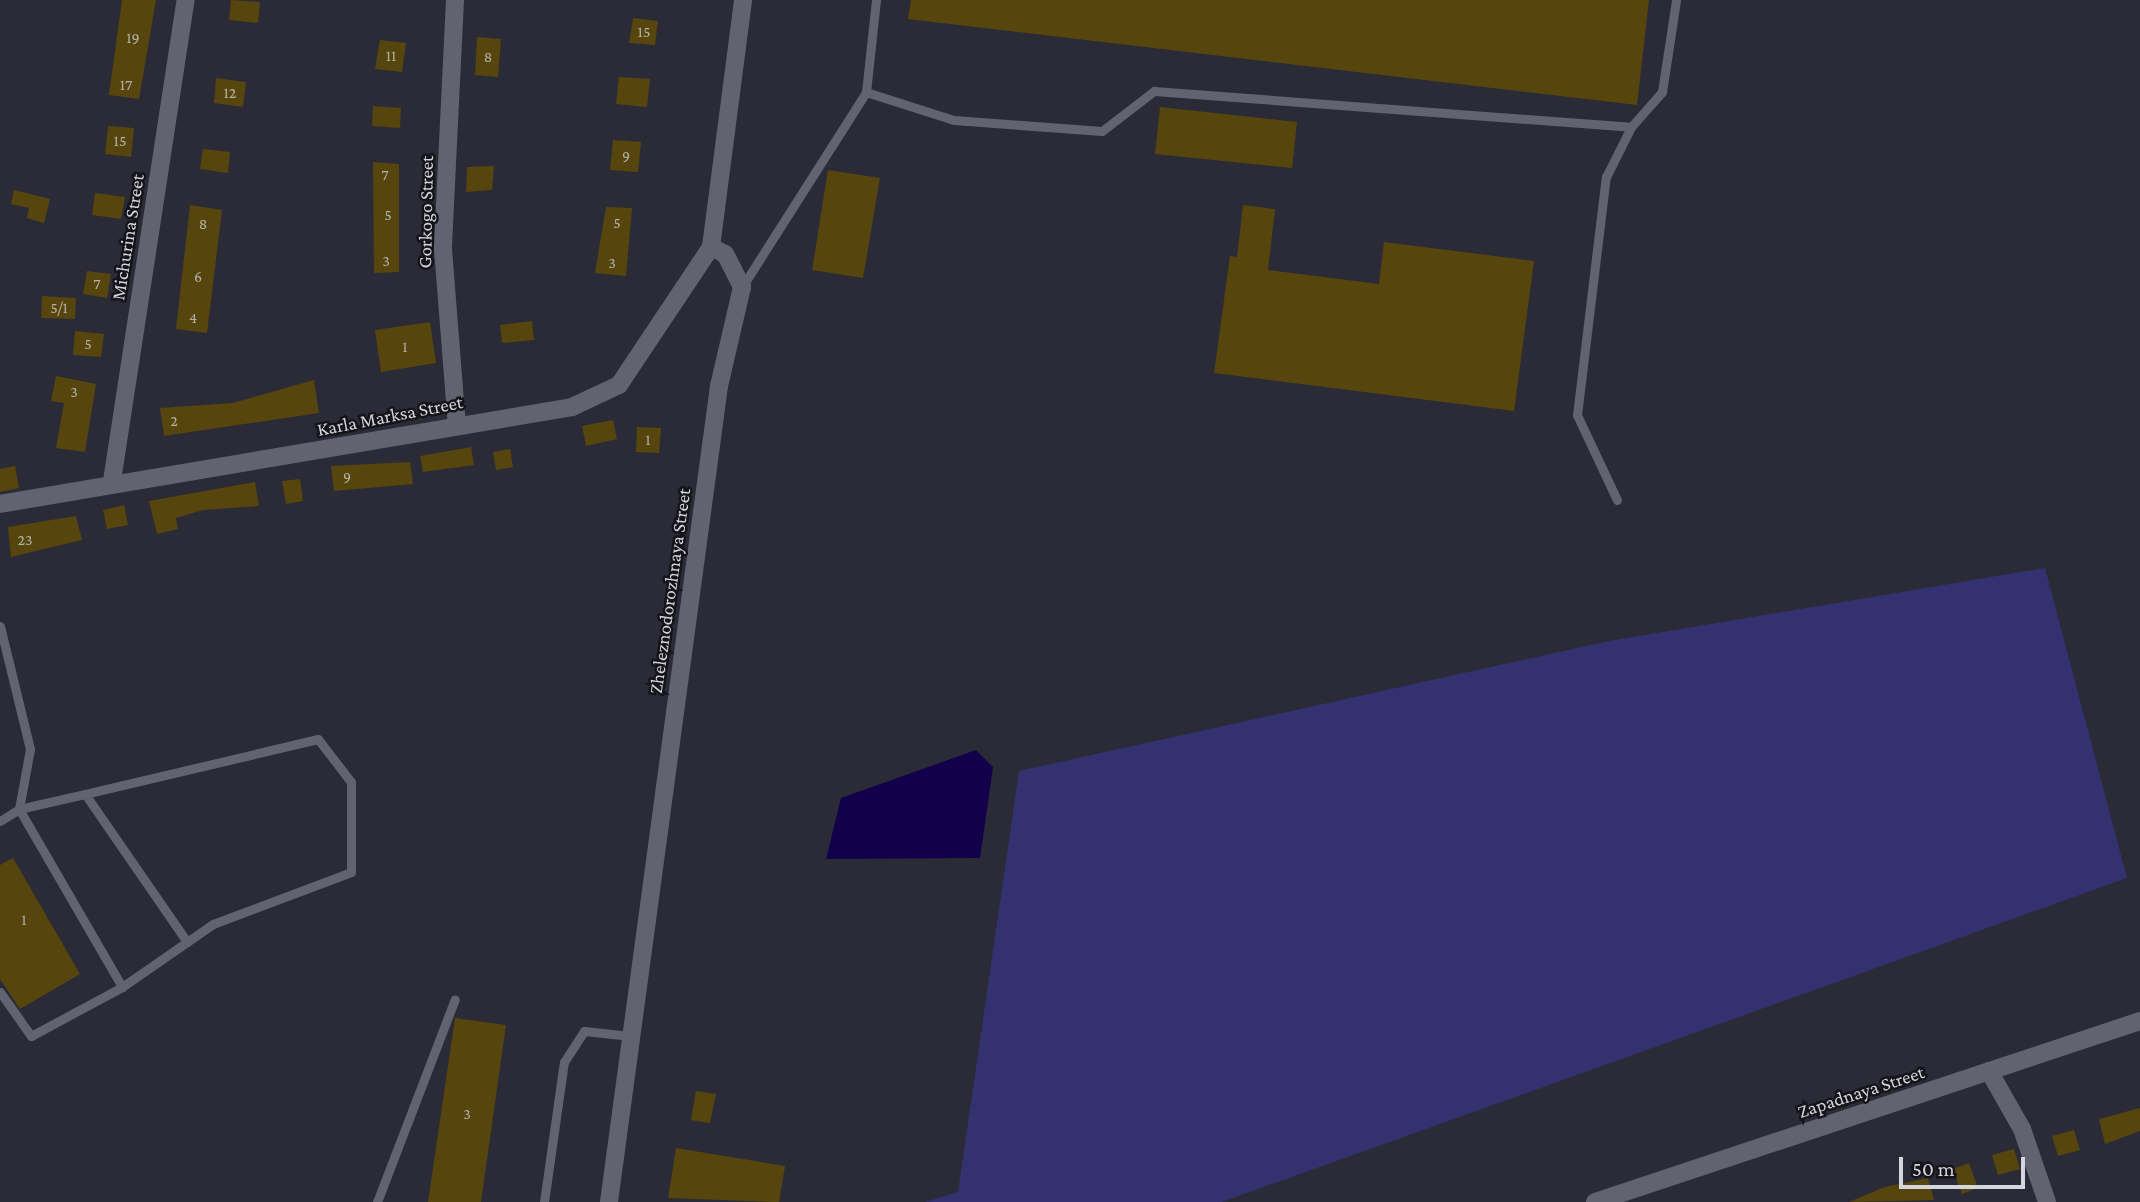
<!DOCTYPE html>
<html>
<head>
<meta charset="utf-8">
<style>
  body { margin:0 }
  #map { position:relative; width:2140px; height:1202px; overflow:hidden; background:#2a2b37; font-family:"Crimson Pro",serif }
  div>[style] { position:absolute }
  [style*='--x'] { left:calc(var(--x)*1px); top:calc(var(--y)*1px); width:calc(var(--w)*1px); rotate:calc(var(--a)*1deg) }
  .green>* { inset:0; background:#333170 }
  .water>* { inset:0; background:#13004b }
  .building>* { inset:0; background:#57450e }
  .service>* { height:9px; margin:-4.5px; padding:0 4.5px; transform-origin:4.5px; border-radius:4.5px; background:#626371 }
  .minor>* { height:18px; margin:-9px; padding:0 9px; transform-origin:9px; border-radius:9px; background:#626371 }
  .tertiary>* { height:18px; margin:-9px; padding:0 9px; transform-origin:9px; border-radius:9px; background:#626371 }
  .secondary>* { height:18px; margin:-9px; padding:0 9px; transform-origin:9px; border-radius:9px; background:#626371 }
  span { translate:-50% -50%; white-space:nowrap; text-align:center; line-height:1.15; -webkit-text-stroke:5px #14141a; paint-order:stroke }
  .number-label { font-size:16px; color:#b5b1a9 }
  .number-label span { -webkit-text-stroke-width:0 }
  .street-label { font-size:19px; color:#d4d5dd }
  .scale { position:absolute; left:1899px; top:1157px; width:126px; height:32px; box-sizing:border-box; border:4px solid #d4d5dd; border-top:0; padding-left:9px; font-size:21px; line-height:24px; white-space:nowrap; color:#d4d5dd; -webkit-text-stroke:5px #14141a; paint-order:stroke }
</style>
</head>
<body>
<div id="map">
  <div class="green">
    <i style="clip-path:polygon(2045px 568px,2127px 878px,1222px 1202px,925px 1202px,958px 1192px,1019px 771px,1609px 641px)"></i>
  </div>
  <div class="water">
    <i style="clip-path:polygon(976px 750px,993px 767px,980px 858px,826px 859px,841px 798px)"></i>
  </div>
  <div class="building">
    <i style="clip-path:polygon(122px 0,156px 0,139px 99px,109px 95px)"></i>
    <i style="clip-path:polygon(231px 0,260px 2px,258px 23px,229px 20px)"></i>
    <i style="clip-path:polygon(911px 0,1649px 0,1637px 105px,908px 19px)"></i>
    <i style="clip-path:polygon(633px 18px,658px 21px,655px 45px,629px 43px)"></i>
    <i style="clip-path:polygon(477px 37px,501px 39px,498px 77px,475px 75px)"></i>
    <i style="clip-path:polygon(380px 40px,406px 43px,402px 72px,375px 69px)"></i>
    <i style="clip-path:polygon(619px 77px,650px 79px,647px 107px,616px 104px)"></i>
    <i style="clip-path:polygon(216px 78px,246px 82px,243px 107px,214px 103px)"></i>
    <i style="clip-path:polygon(373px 106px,401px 108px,400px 128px,372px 126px)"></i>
    <i style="clip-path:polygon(1160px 107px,1297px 122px,1292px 168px,1155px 154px)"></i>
    <i style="clip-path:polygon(108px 126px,134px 128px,131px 157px,105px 154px)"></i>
    <i style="clip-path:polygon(613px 140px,641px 142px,638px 172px,610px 170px)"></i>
    <i style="clip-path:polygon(203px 149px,230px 152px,228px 173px,200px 169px)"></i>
    <i style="clip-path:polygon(373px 162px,399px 164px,399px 272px,374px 273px)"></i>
    <i style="clip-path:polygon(494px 166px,492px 190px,466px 192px,467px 167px)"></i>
    <i style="clip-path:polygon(828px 170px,880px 178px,863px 278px,812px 270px)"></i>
    <i style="clip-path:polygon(14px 190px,50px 199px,44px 223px,27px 218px,29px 208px,11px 204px)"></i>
    <i style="clip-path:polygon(95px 193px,125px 197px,121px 219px,92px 215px)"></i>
    <i style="clip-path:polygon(190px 205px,222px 210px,207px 333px,176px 329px)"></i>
    <i style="clip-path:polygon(1243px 205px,1275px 209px,1268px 270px,1379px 284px,1384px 242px,1534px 261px,1514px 411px,1214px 373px,1230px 256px,1237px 257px)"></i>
    <i style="clip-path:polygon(606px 207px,632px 208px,626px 276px,595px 273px)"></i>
    <i style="clip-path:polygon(87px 271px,111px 274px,107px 298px,83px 294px)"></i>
    <i style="clip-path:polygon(42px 296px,76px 298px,75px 319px,41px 318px)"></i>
    <i style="clip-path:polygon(532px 321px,534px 340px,502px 343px,500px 325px)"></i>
    <i style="clip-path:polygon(430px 322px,436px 363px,381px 372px,375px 330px)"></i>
    <i style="clip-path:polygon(75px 331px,104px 334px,101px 357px,73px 355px)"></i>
    <i style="clip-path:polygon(56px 376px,96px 384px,85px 452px,56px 448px,64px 403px,51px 401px)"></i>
    <i style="clip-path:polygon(314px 380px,319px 413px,164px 436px,160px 408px,233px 403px)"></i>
    <i style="clip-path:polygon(613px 420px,617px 439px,586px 446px,582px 426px)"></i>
    <i style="clip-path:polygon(637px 427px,661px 428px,659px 453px,636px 452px)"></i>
    <i style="clip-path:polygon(471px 447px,474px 465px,423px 472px,420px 456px)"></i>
    <i style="clip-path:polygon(510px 449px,513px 467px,496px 470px,493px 452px)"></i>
    <i style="clip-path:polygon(410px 462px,413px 484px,334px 491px,331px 466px)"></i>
    <i style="clip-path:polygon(15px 466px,19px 488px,0 492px,0 469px)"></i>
    <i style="clip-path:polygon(300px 479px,303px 501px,286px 504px,282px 481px)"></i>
    <i style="clip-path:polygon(255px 482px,259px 506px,203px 510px,176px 518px,178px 529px,157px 534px,149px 501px)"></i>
    <i style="clip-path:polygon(124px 505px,128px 525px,107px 529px,103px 510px)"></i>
    <i style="clip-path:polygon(76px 516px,82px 540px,11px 557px,8px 527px)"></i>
    <i style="clip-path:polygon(13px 858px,80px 974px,20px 1009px,0 979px,0 865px)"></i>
    <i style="clip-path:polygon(455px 1018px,506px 1025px,481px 1202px,428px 1202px)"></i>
    <i style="clip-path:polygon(696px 1091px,716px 1094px,710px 1123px,691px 1120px)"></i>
    <i style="clip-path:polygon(2140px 1108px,2140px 1131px,2105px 1144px,2099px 1119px)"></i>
    <i style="clip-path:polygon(2074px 1130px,2080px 1150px,2058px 1156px,2052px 1136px)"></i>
    <i style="clip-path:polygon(676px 1148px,785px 1166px,779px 1202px,668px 1198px)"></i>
    <i style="clip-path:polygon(2014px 1149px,2020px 1169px,1998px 1175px,1992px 1155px)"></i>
    <i style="clip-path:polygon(1969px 1163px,1978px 1188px,1962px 1194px,1953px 1169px)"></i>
    <i style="clip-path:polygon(1928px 1178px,1934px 1200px,1849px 1202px,1885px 1187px)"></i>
  </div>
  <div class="service">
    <i style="--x:866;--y:92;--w:92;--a:17.7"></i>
    <i style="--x:954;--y:120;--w:148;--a:4.3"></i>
    <i style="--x:1102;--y:131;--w:66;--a:-37.6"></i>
    <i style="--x:1154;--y:91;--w:478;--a:4.3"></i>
    <i style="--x:1631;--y:127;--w:47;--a:-48.5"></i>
    <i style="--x:1662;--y:92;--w:93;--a:-81.3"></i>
    <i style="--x:742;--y:287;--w:231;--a:-57.5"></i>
    <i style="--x:866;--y:92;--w:93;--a:-83.8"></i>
    <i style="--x:1617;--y:500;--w:94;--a:-115.2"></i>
    <i style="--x:1577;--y:415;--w:240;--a:-83.1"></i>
    <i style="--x:1606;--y:177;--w:56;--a:-63.4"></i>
    <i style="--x:0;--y:626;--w:127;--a:76.3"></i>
    <i style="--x:30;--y:749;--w:61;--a:100.4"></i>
    <i style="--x:19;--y:809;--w:206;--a:59.9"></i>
    <i style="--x:122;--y:987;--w:111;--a:-34.7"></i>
    <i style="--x:213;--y:924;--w:147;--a:-20.6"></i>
    <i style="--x:351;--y:872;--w:90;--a:-90"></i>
    <i style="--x:351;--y:782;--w:54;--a:-127.5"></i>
    <i style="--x:318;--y:739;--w:239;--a:166.7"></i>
    <i style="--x:85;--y:794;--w:180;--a:55.4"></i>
    <i style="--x:0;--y:821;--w:22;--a:-32"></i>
    <i style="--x:19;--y:809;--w:68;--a:-12.8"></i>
    <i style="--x:0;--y:992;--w:54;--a:54.8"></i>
    <i style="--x:31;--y:1036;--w:103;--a:-28.3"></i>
    <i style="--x:377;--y:1202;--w:217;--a:-69"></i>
    <i style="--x:544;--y:1202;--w:141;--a:-81.9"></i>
    <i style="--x:564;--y:1062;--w:37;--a:-57"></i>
    <i style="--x:584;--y:1031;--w:47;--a:6.1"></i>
  </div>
  <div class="minor">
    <i style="--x:455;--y:0;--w:249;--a:92.8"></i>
    <i style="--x:443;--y:249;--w:177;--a:85.5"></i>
    <i style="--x:112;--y:481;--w:487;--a:-81.3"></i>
    <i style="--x:1989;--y:1071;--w:67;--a:60.4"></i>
    <i style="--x:2022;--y:1129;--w:77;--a:71.1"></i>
    <i style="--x:1595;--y:1202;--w:574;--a:-18.37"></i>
  </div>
  <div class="tertiary">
    <i style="--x:609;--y:1202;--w:823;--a:-82.32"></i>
    <i style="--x:719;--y:386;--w:102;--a:-76.9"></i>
    <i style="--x:742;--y:287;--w:37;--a:-117"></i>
    <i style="--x:725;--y:254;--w:16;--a:-153"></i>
  </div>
  <div class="secondary">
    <i style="--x:0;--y:504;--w:580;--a:-9.62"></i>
    <i style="--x:572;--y:407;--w:52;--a:-25.1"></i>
    <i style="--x:619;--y:385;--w:166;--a:-56.3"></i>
    <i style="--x:711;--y:247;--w:249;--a:-82.6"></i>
  </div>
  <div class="number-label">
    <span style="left:644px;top:32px">15</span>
    <span style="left:133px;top:38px">19</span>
    <span style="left:391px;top:56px">11</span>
    <span style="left:488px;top:57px">8</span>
    <span style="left:126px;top:85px">17</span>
    <span style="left:230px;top:93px">12</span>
    <span style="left:120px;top:141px">15</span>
    <span style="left:626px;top:156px">9</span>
    <span style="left:385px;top:175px">7</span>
    <span style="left:388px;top:215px">5</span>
    <span style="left:617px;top:223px">5</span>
    <span style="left:203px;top:224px">8</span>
    <span style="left:386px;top:261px">3</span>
    <span style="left:612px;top:263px">3</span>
    <span style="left:198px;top:277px">6</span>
    <span style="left:97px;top:284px">7</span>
    <span style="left:59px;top:308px">5/1</span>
    <span style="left:193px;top:318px">4</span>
    <span style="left:88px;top:344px">5</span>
    <span style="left:405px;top:347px">1</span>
    <span style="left:74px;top:392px">3</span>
    <span style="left:174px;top:421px">2</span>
    <span style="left:648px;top:440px">1</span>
    <span style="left:347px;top:477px">9</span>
    <span style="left:25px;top:540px">23</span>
    <span style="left:24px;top:920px">1</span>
    <span style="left:467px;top:1114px">3</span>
  </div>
  <div class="street-label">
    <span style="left:426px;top:212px;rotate:-89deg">Gorkogo Street</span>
    <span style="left:128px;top:237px;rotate:-81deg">Michurina Street</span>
    <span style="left:390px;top:416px;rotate:-11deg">Karla Marksa Street</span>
    <span style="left:670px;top:591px;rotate:-82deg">Zheleznodorozhnaya Street</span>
    <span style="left:1861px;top:1092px;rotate:-18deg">Zapadnaya Street</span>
  </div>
  <div class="scale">50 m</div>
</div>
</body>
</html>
